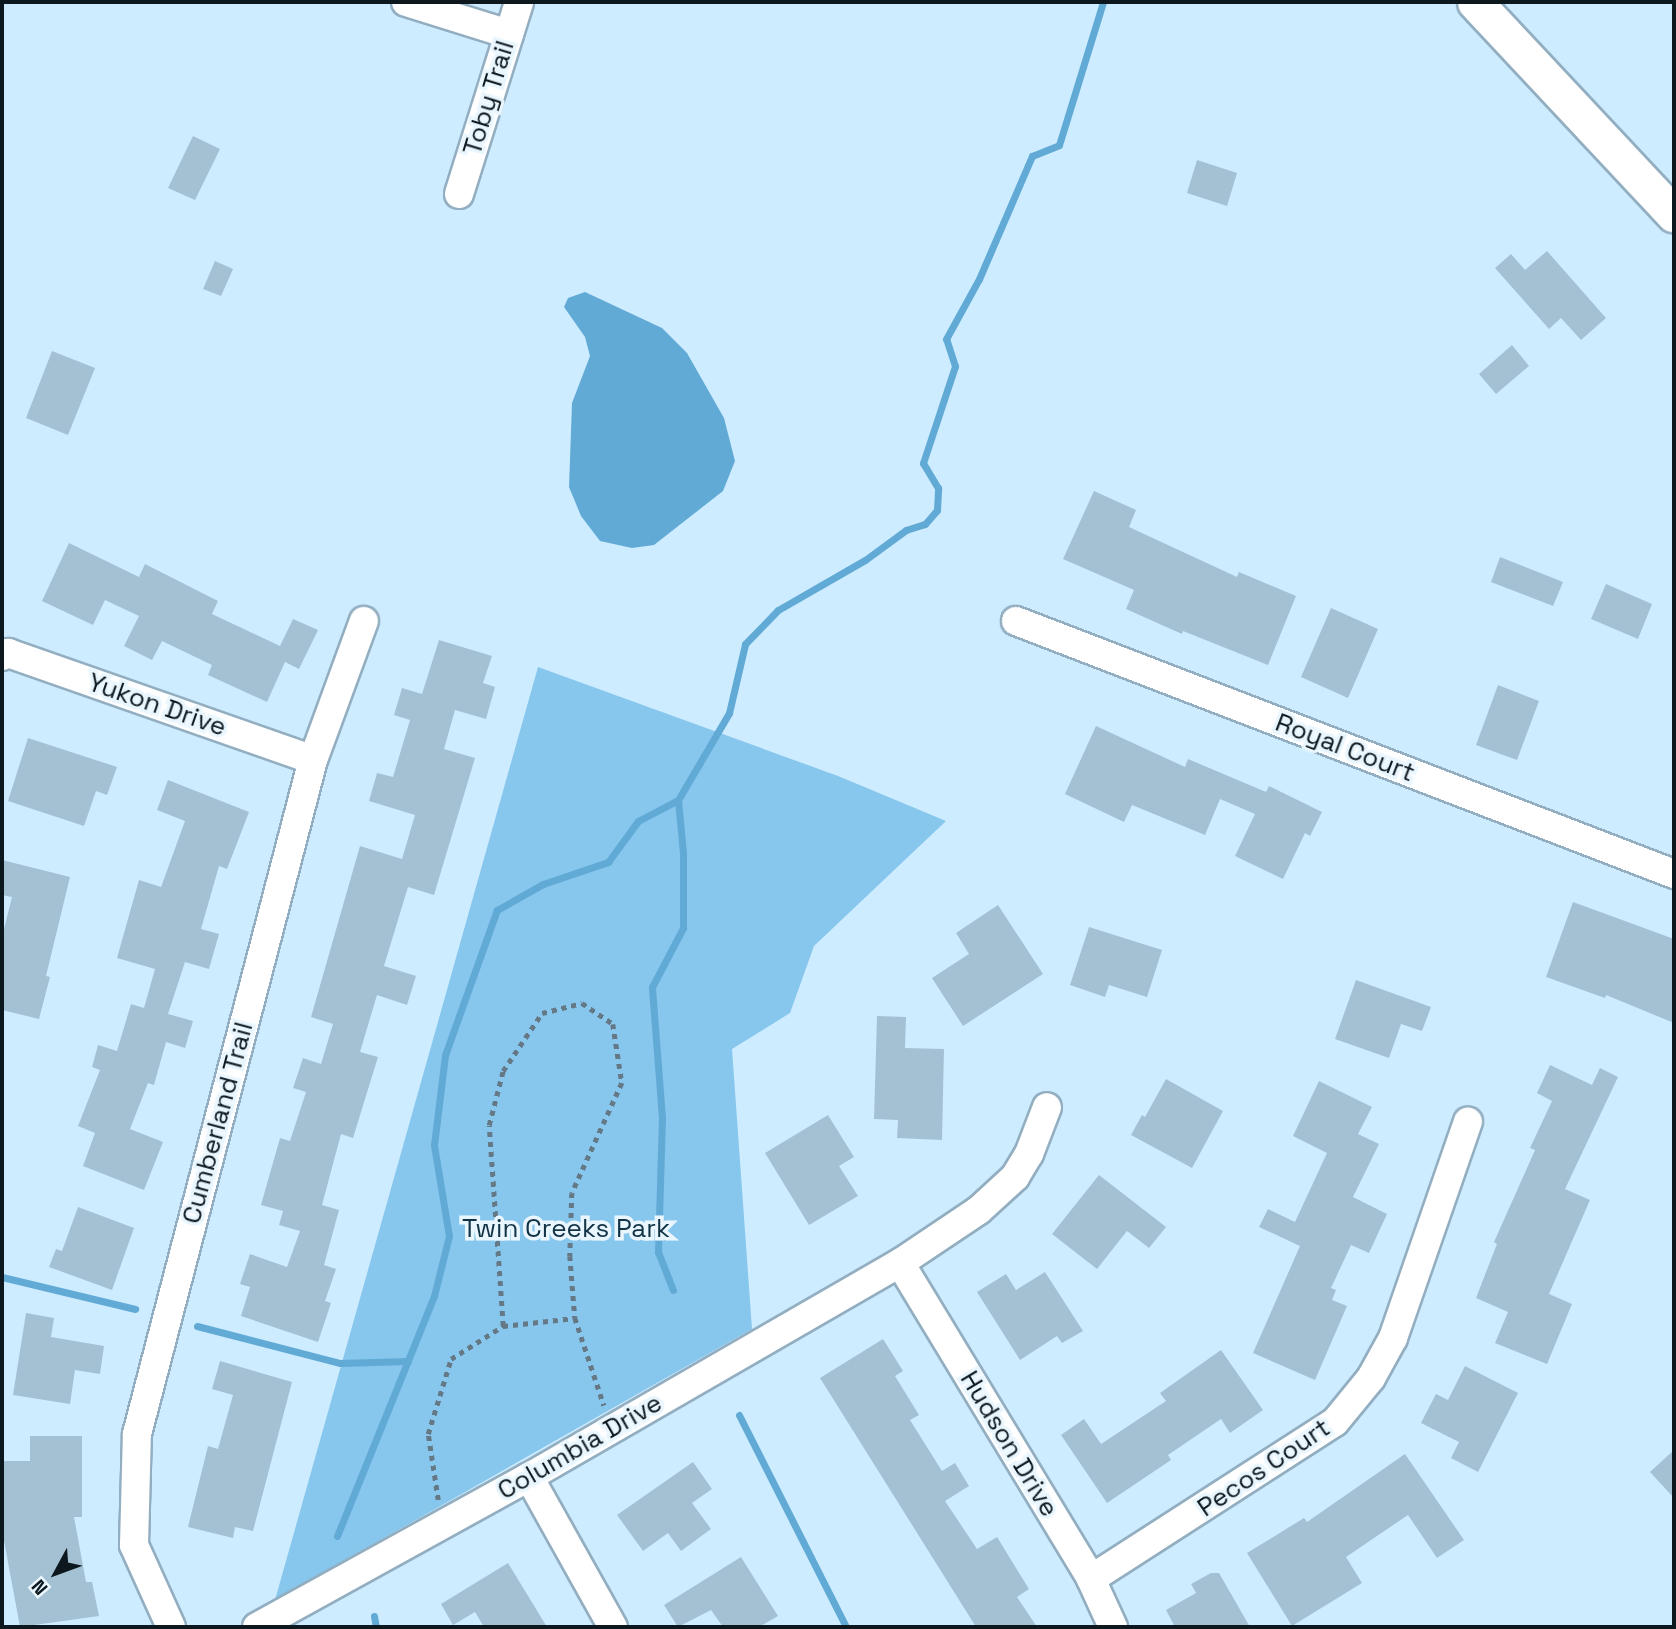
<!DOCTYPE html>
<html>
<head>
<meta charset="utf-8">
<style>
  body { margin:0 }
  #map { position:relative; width:1676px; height:1629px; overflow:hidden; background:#ceecff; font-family:"Space Grotesk",sans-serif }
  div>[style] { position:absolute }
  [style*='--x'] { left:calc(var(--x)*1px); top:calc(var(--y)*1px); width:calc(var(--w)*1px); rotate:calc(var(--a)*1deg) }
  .green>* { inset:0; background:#87c6ed }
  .water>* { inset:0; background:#61aad6 }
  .stream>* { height:7px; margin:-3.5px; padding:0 3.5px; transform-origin:3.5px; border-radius:3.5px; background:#61aad6 }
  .building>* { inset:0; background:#a4c1d4 }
  .path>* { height:4.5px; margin-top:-2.25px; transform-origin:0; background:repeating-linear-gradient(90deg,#657885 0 5px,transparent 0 10px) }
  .roads { filter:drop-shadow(2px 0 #92aec0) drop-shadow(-2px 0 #92aec0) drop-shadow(0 2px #92aec0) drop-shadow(0 -2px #92aec0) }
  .minor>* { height:28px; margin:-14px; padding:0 14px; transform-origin:14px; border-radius:14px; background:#fff }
  .tertiary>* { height:35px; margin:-17.5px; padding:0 17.5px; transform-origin:17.5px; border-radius:17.5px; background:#fff }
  span { translate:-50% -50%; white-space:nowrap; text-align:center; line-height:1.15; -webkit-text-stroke:7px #eaf6fe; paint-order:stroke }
  .street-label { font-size:26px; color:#0d171e }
  .park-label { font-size:26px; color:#113345 }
  .frame { position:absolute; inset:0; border:4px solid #0d171e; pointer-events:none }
  .north { position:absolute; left:21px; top:1538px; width:70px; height:70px; -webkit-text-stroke:5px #eaf6fe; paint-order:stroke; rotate:229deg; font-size:19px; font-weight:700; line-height:28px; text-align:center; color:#0d171e }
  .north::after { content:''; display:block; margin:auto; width:24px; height:32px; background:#0d171e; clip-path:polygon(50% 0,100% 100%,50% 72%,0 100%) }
</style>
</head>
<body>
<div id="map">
  <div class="green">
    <i style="clip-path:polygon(538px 667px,838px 776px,946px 821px,814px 946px,790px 1013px,732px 1049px,752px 1329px,275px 1600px)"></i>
  </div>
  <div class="water">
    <i style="clip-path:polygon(585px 292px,662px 328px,687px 353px,724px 418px,735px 461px,723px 491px,654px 545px,632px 548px,600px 541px,581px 516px,569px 487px,572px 403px,590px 356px,585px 337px,564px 307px,568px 298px)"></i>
  </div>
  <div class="stream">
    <i style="--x:2;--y:1277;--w:137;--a:13.5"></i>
    <i style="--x:673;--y:1290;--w:41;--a:-111.5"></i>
    <i style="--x:658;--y:1252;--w:134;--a:-88.3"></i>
    <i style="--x:662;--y:1118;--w:131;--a:-94.4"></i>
    <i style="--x:652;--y:987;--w:67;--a:-62.3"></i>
    <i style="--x:683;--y:928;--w:75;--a:-90"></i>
    <i style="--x:683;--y:853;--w:53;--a:-95.4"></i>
    <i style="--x:197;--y:1326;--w:148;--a:14.5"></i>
    <i style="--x:340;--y:1363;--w:68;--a:-1.7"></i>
    <i style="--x:739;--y:1415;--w:237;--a:63.2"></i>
    <i style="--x:337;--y:1536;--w:259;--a:-68"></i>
    <i style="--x:434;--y:1296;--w:62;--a:-76"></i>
    <i style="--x:449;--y:1236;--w:92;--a:-99.4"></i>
    <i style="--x:434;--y:1145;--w:91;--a:-83"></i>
    <i style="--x:445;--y:1055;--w:154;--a:-70.3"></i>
    <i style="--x:497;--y:910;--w:53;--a:-29.5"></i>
    <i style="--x:543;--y:884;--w:69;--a:-18.7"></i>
    <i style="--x:608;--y:862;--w:51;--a:-53.8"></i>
    <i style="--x:638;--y:821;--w:45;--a:-27.7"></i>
    <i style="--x:678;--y:800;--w:101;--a:-59.6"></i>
    <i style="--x:729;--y:713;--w:71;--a:-76.9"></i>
    <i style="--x:745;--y:644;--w:47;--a:-45.9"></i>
    <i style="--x:778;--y:610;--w:100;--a:-29.9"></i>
    <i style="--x:865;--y:560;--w:51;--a:-36.2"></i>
    <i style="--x:906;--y:530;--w:20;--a:-18"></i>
    <i style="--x:925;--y:524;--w:18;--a:-49"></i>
    <i style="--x:937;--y:510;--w:22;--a:-87"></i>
    <i style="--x:938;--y:488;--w:29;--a:-121"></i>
    <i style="--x:923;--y:463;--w:102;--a:-71.7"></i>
    <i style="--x:955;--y:366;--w:28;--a:-108"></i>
    <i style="--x:946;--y:339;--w:68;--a:-61.2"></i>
    <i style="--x:979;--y:279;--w:134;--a:-66.7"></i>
    <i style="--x:1032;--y:156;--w:29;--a:-22"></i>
    <i style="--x:1059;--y:145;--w:150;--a:-72.9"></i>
    <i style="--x:374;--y:1616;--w:11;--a:80"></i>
  </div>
  <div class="building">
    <i style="clip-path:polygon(193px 136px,220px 149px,195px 200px,168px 188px)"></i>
    <i style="clip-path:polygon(1197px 160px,1237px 173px,1227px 206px,1187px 193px)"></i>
    <i style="clip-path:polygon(1547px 251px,1606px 318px,1581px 340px,1561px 318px,1549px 329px,1495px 268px,1511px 254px,1525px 270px)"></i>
    <i style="clip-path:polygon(215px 261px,233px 269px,221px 296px,203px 289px)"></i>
    <i style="clip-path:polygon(1512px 345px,1529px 366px,1496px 394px,1479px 374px)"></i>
    <i style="clip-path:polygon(52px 351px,95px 368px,68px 435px,26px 418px)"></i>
    <i style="clip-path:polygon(1094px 491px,1136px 510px,1129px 527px,1237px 577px,1239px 572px,1296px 596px,1268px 665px,1183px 631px,1182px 634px,1126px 609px,1134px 590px,1063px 559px)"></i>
    <i style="clip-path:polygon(69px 543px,139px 577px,145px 564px,218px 601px,212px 614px,280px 646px,293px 619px,318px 630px,299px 669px,285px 662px,267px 702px,208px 675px,212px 665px,162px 641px,152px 660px,124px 646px,139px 616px,105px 600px,93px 625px,42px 601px)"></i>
    <i style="clip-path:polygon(1500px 557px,1563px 582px,1553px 606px,1491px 582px)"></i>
    <i style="clip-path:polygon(1606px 584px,1652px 604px,1638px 639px,1591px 619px)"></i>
    <i style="clip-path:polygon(1331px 608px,1378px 629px,1348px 698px,1301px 677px)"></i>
    <i style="clip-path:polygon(439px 640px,492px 656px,483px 683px,495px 687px,486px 719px,455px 710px,444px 749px,475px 758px,434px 895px,408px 887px,384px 966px,416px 976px,407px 1005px,377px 995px,360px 1052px,378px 1057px,353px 1138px,341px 1134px,322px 1205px,339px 1210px,324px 1265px,336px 1269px,325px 1301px,331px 1303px,318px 1342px,241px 1316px,250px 1287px,240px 1284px,250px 1254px,287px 1267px,300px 1231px,279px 1225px,283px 1211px,261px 1205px,280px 1138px,290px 1141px,306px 1092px,293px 1088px,303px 1058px,321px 1064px,333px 1024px,311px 1017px,360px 846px,402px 859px,415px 815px,369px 801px,377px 773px,393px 777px,410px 720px,394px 715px,402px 688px,422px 694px)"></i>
    <i style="clip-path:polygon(1498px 685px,1539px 701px,1517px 760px,1476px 745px)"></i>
    <i style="clip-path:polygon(1096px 726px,1185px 767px,1188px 759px,1266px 792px,1269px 786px,1322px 812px,1310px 836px,1305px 833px,1283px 879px,1235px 856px,1255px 814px,1220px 799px,1205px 835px,1132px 805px,1124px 822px,1065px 794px)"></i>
    <i style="clip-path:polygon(28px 738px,117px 767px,107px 795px,96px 791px,84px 826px,8px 801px)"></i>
    <i style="clip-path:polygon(168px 780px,249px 812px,227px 869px,219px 866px,201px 929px,219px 934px,209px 969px,185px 962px,168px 1014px,193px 1021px,185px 1048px,166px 1042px,154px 1085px,148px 1083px,130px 1129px,163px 1142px,144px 1190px,83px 1166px,95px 1133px,78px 1126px,100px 1070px,92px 1067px,98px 1045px,117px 1051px,131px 1004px,144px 1008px,155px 969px,117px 958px,139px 880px,161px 887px,185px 821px,157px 810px)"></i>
    <i style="clip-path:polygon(2px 860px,70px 877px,46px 976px,50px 977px,39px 1019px,2px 1010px,2px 937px,12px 897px,2px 895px)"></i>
    <i style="clip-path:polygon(1573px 902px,1674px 939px,1674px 1023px,1606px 995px,1605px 998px,1546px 977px)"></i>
    <i style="clip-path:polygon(998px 905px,1043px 974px,963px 1026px,932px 978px,969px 954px,956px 933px)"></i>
    <i style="clip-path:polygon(1089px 927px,1162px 950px,1147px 997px,1109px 985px,1105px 997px,1070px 985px)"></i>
    <i style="clip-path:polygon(1356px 980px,1431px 1007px,1422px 1031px,1401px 1024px,1389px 1058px,1335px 1039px)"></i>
    <i style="clip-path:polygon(877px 1016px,906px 1017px,905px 1048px,944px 1049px,942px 1140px,897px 1138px,898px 1120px,874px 1119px)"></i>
    <i style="clip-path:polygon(1550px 1065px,1592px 1085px,1600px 1068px,1618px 1077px,1565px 1189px,1590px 1200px,1549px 1294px,1572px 1304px,1547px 1364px,1495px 1343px,1508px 1312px,1476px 1298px,1497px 1244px,1494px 1242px,1535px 1150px,1530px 1148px,1552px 1101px,1537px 1093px)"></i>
    <i style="clip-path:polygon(1166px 1079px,1223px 1111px,1192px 1168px,1131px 1135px,1142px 1115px,1145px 1117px)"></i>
    <i style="clip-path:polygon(1319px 1081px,1372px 1107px,1358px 1134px,1379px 1144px,1353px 1197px,1387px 1214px,1369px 1253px,1351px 1245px,1331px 1288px,1336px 1290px,1332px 1300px,1347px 1306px,1315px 1380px,1253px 1353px,1300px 1246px,1259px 1227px,1268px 1209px,1295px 1222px,1327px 1153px,1293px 1136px)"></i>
    <i style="clip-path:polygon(828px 1115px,854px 1157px,839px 1166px,858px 1196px,809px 1225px,765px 1153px)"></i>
    <i style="clip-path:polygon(1099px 1175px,1166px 1227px,1149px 1248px,1127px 1231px,1097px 1269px,1052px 1234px)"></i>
    <i style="clip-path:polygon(78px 1207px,134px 1228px,112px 1290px,49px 1267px,56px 1249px,62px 1251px)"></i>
    <i style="clip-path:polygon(1045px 1272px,1083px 1331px,1062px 1343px,1057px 1336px,1020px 1360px,977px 1292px,1006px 1274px,1016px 1290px)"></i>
    <i style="clip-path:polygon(26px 1313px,54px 1318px,51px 1337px,104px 1346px,100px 1374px,75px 1370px,70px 1404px,13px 1395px)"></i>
    <i style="clip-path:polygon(883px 1339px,903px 1371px,895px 1376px,919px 1415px,910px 1420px,942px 1471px,955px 1463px,969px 1486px,945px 1501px,977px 1549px,997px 1537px,1029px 1589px,1017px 1597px,1037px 1627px,976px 1627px,820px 1378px)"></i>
    <i style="clip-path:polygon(1221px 1350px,1263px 1410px,1230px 1433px,1221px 1419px,1168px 1455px,1171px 1460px,1107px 1503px,1061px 1435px,1084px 1419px,1101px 1444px,1166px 1401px,1160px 1393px)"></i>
    <i style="clip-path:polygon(220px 1361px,292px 1382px,253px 1531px,235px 1527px,233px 1538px,188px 1527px,208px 1446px,218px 1449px,233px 1395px,212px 1389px)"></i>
    <i style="clip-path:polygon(1465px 1366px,1518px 1393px,1478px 1472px,1451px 1458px,1459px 1442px,1421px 1423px,1436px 1394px,1448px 1400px)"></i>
    <i style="clip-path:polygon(30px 1436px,82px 1436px,82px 1517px,74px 1517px,86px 1582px,92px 1582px,99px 1616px,20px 1627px,2px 1530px,2px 1461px,30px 1461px)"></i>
    <i style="clip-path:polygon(1674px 1450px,1674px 1498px,1650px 1472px)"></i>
    <i style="clip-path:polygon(1405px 1454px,1464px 1540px,1437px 1558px,1408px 1515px,1346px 1557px,1362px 1583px,1292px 1626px,1247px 1553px,1304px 1518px,1307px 1522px)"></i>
    <i style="clip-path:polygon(693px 1462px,712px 1489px,692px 1503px,711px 1529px,681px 1551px,668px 1533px,643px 1551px,617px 1515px)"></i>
    <i style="clip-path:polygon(741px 1557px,778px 1616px,759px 1627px,723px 1627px,711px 1610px,678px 1627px,664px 1605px)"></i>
    <i style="clip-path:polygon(508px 1563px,547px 1627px,484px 1627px,475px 1612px,453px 1625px,441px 1604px)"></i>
    <i style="clip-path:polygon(1211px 1573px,1219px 1573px,1250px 1627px,1175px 1627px,1166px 1610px,1196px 1593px,1191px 1584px)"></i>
  </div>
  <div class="path">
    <i style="--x:503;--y:1326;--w:72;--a:-6.3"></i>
    <i style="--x:438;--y:1500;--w:67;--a:-98.6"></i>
    <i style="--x:428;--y:1434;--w:78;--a:-73"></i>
    <i style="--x:451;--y:1359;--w:62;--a:-32.4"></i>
    <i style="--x:503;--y:1326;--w:201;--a:-94"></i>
    <i style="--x:489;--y:1125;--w:56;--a:-75.5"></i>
    <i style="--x:503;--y:1071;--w:70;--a:-56.1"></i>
    <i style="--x:542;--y:1013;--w:41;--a:-14"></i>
    <i style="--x:582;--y:1003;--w:37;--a:34"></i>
    <i style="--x:613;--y:1024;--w:60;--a:81.3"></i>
    <i style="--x:622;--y:1083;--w:121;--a:114.4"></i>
    <i style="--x:572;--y:1193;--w:63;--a:91.8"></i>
    <i style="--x:570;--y:1256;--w:62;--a:85.4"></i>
    <i style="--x:575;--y:1318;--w:92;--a:71.6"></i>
  </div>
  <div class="roads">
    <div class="minor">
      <i style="--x:406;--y:2;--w:108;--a:17.3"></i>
      <i style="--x:459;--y:194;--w:201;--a:-72.6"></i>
      <i style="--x:1016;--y:621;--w:705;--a:21.03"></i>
      <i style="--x:2;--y:656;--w:7;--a:-27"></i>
      <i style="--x:8;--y:653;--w:323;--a:19.3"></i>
      <i style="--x:900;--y:1263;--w:369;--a:58.8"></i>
      <i style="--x:1091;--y:1579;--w:53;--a:65.4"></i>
      <i style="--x:529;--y:1477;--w:172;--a:60.8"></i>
      <i style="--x:1091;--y:1579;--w:290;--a:-32.8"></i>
      <i style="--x:1335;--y:1422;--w:57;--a:-50.7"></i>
      <i style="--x:1371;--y:1378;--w:46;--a:-61.2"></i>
      <i style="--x:1393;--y:1338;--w:229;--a:-70.9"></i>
      <i style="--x:171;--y:1627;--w:90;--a:-114.3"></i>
      <i style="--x:134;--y:1545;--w:111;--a:-88.5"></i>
      <i style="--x:137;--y:1434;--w:697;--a:-75.37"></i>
      <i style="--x:313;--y:760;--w:148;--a:-69.9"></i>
      <i style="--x:257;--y:1627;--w:311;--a:-28.9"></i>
      <i style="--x:529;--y:1477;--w:428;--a:-30"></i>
      <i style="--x:900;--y:1263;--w:95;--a:-33.9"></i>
      <i style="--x:979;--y:1210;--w:49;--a:-42.5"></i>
      <i style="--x:1015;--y:1177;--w:27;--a:-59"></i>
      <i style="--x:1029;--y:1154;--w:50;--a:-69"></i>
    </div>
    <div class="tertiary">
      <i style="--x:1475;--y:2;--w:291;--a:46.9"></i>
    </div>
  </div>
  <div class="street-label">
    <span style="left:489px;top:98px;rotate:-73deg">Toby Trail</span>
    <span style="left:157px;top:705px;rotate:19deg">Yukon Drive</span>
    <span style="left:1345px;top:748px;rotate:21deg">Royal Court</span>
    <span style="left:218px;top:1123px;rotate:-75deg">Cumberland Trail</span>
    <span style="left:1009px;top:1444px;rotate:59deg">Hudson Drive</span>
    <span style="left:580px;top:1447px;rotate:-30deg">Columbia Drive</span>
    <span style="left:1264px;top:1468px;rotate:-34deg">Pecos Court</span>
  </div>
  <div class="park-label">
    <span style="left:566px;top:1229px">Twin Creeks Park</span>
  </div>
  <div class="frame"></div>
  <div class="north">N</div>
</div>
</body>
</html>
